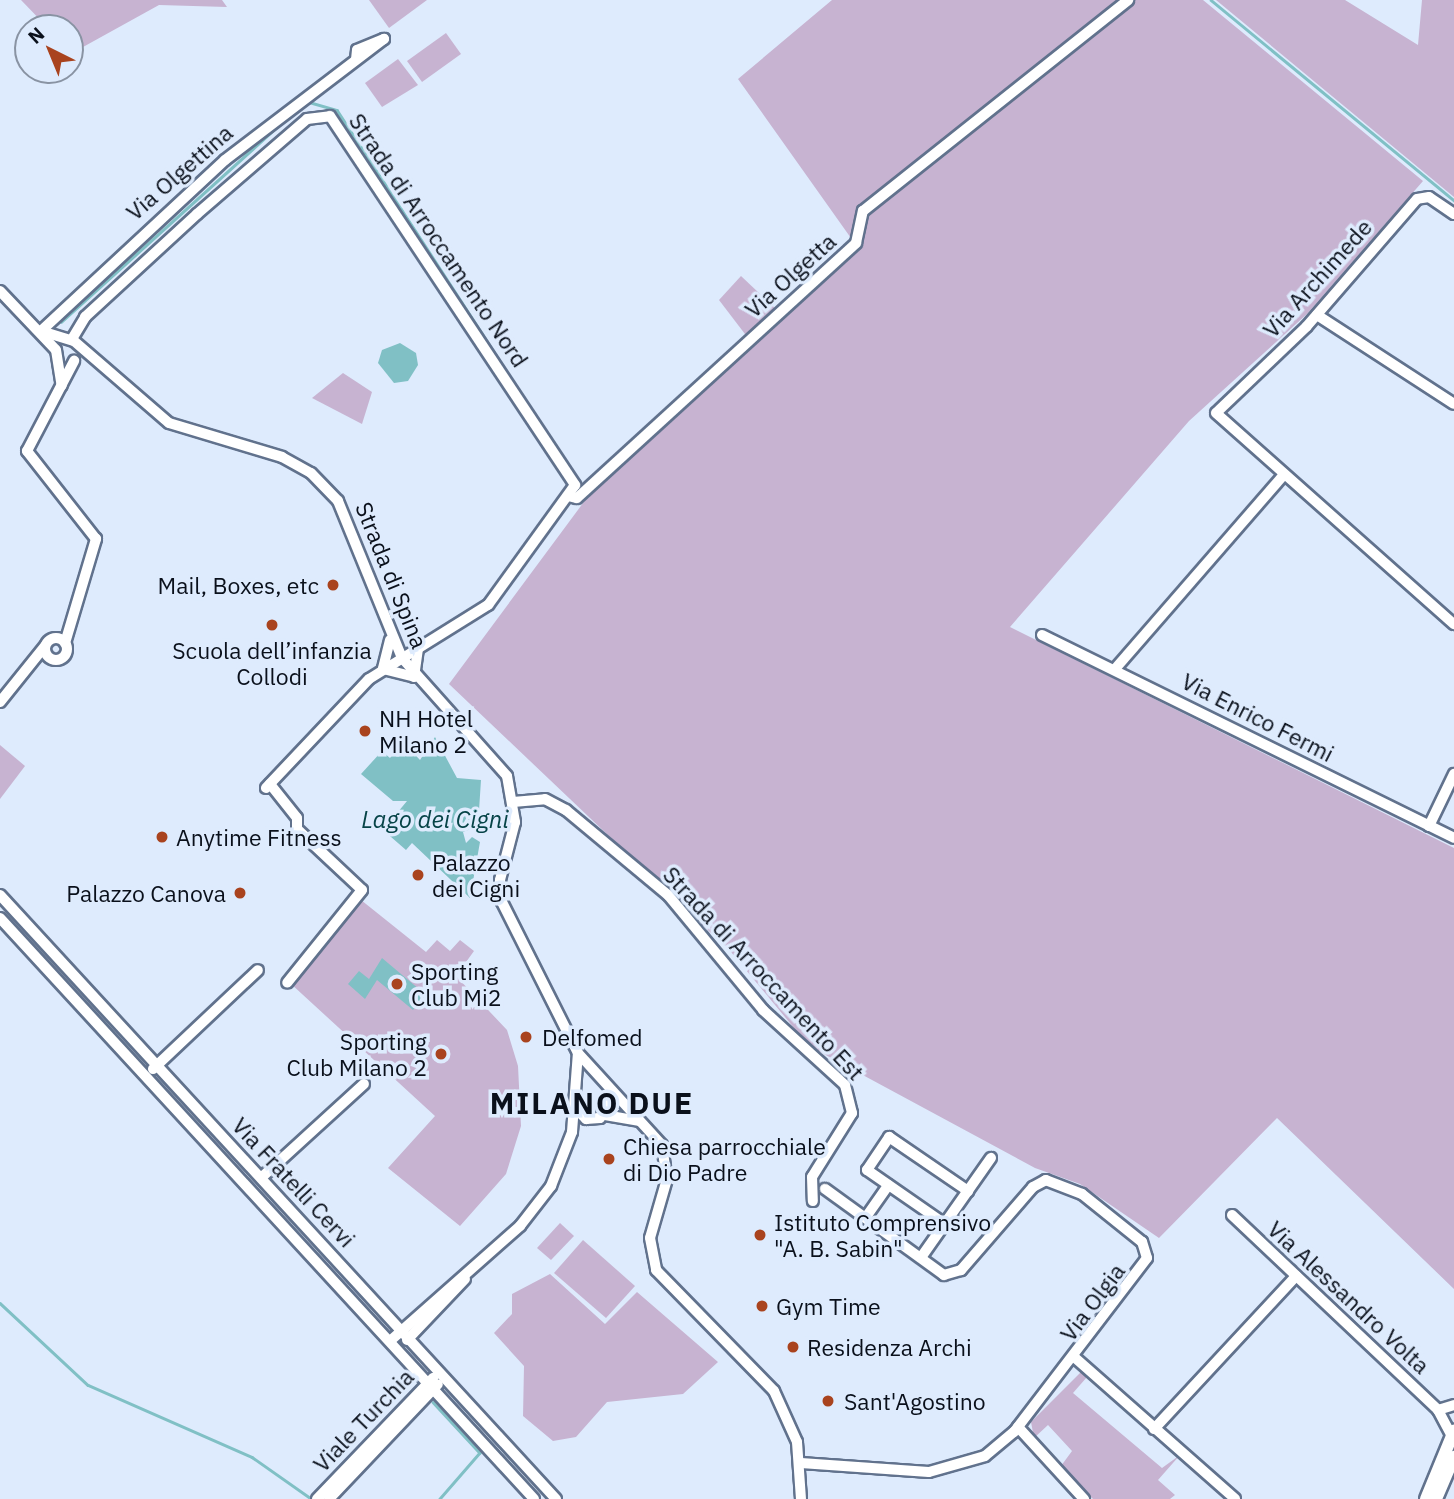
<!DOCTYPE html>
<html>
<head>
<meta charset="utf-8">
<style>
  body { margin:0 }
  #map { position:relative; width:1454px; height:1499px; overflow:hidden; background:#deebfd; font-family:"IBM Plex Sans",sans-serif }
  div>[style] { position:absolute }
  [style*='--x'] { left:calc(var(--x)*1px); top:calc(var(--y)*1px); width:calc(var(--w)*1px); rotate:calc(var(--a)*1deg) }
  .green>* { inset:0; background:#c7b3d1 }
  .water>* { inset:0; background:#80c0c5 }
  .stream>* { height:2.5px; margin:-1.25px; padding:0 1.25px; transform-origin:1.25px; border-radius:1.25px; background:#80c0c5 }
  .roads { filter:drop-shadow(2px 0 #61728d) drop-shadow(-2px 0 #61728d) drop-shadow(0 2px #61728d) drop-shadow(0 -2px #61728d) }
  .minor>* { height:10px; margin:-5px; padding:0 5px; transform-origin:5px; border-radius:5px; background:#fff }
  .minor>.ring { margin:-5px; padding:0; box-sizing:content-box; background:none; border:10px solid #fff; border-radius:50% }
  .major>* { height:12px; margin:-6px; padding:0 6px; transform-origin:6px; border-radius:6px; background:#fff }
  .dots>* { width:19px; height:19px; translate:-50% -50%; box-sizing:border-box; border:4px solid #deebfd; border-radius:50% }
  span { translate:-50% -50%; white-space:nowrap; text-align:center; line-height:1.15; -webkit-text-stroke:7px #deebfd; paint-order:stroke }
  .street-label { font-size:23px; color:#0a101b }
  .poi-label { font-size:23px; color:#0a101b }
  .right { translate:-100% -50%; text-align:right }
  .left { translate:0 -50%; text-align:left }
  .water-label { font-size:24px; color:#064347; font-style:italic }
  .district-label { font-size:30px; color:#0a101b; font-weight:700; letter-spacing:2px }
  .north { position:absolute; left:14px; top:14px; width:70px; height:70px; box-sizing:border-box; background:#deebfd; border:2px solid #8993a3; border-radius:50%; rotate:317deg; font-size:19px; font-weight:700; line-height:28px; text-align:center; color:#0a101b }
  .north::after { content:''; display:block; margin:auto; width:24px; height:32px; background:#a9431e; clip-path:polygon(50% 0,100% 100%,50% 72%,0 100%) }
</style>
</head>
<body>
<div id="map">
  <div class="green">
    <i style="clip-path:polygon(21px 0,222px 0,227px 7px,159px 5px,74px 52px,70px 28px,48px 28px)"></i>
    <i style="clip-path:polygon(369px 0,427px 0,389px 28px)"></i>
    <i style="clip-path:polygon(832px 0,1203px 0,1423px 181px,1307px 314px,1189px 421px,1010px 627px,1454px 848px,1454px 1289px,1277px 1118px,1159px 1238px,1080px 1184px,1035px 1168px,809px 1046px,731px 952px,449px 684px,589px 495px,858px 248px,738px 79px)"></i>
    <i style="clip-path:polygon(1216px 0,1345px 0,1418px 45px,1422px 0,1454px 0,1454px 197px)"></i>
    <i style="clip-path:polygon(446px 33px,461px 54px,422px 82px,407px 61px)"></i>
    <i style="clip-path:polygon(398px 59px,418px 85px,382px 107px,365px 83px)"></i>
    <i style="clip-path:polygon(741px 276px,778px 311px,748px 338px,719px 300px)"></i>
    <i style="clip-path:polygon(343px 373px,372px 392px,362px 424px,312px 398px)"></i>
    <i style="clip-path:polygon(0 745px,25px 766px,0 799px)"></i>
    <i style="clip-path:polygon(361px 900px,426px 952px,437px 940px,450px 951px,460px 940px,474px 951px,456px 976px,507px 1030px,518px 1066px,521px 1126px,506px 1174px,460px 1226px,388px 1168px,435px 1116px,290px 983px)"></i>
    <i style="clip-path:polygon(560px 1223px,574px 1236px,551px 1260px,537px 1248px)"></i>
    <i style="clip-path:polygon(583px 1240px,635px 1286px,606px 1318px,554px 1273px)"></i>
    <i style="clip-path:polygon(550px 1274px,605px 1324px,637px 1292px,718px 1362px,683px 1394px,607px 1402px,576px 1437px,553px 1441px,523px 1416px,524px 1366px,494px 1333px,512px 1314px,512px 1294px)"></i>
    <i style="clip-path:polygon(1081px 1372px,1087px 1377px,1073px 1393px,1162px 1468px,1180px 1455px,1158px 1480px,1175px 1495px,1170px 1499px,1093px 1499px,1061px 1466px,1072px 1451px,1048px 1425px,1034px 1438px,1031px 1422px)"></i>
  </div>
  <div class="water">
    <i style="clip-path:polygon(400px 343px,416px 353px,418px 365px,408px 381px,394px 383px,378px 363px,382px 350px)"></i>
    <i style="clip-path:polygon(435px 737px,457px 778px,481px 780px,478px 826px,463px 832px,466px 843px,472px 837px,480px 842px,470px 898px,412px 843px,406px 850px,383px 830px,407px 801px,393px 801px,361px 774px,382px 751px,390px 758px,403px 742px,420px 760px)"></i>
    <i style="clip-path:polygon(382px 958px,426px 995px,413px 1010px,377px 980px,365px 999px,348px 984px,359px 971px,369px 979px)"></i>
  </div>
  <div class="stream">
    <i style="--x:1211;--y:0;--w:315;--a:39.5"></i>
    <i style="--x:309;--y:102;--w:29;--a:16"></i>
    <i style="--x:337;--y:110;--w:396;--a:57"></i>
    <i style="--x:61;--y:322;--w:291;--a:-42.1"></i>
    <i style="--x:0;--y:1303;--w:120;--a:43"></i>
    <i style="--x:88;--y:1385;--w:179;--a:23.7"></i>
    <i style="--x:252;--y:1457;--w:70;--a:35.1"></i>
    <i style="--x:433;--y:1402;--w:69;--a:47.3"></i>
    <i style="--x:480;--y:1453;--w:61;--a:131"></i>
  </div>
  <div class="roads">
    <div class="minor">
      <i style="--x:1454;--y:214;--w:30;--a:-146"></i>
      <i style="--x:1429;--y:197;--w:12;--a:171"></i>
      <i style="--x:1417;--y:199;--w:169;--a:130.9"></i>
      <i style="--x:1306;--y:327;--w:124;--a:136.3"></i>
      <i style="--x:1216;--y:413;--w:318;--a:41.6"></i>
      <i style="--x:0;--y:291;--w:81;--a:46.5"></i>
      <i style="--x:56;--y:350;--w:36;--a:81"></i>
      <i style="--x:1317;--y:315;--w:163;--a:33"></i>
      <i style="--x:41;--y:331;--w:34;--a:17"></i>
      <i style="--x:74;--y:341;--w:125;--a:40.8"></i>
      <i style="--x:169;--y:423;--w:118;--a:16.7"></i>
      <i style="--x:282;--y:457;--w:33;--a:29"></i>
      <i style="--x:311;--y:473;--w:39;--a:46"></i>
      <i style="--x:338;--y:501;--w:170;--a:67.8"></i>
      <i style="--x:402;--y:658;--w:158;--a:48.3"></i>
      <i style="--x:507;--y:776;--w:47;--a:80.1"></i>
      <i style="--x:515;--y:822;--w:60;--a:104.5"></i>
      <i style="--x:500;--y:880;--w:22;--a:85"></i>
      <i style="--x:502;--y:902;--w:169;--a:63.3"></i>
      <i style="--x:578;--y:1053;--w:125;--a:47.6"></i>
      <i style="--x:662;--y:1145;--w:34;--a:82"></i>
      <i style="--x:667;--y:1179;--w:61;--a:106.1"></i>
      <i style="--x:650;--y:1238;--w:33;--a:79"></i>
      <i style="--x:656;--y:1270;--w:169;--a:45.7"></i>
      <i style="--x:774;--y:1391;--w:56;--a:65.7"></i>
      <i style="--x:797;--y:1442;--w:57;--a:86"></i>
      <i style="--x:41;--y:331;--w:251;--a:-42.9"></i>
      <i style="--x:225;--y:160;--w:200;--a:-37.3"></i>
      <i style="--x:384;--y:39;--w:29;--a:158"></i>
      <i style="--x:357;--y:50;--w:9;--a:96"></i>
      <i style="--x:72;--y:339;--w:26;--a:-59"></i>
      <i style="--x:85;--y:317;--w:152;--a:-42.6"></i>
      <i style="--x:197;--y:214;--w:145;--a:-40.8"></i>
      <i style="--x:307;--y:119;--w:23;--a:-7"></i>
      <i style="--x:330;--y:116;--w:443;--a:56.4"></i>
      <i style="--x:575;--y:485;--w:148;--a:125.9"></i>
      <i style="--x:488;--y:605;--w:140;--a:148.1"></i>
      <i style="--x:369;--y:679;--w:150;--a:133.4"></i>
      <i style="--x:568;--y:496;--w:9;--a:13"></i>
      <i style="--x:577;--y:498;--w:378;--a:-42.4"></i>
      <i style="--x:856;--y:243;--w:33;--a:-78"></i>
      <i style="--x:863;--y:211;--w:339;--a:-38.5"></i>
      <i style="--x:1042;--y:635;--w:459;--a:26.2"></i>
      <i class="ring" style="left:45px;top:638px;width:12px;height:12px"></i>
      <i style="--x:390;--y:640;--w:30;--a:104"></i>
      <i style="--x:383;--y:669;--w:32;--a:14"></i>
      <i style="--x:414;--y:677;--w:28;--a:-82"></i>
      <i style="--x:65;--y:643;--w:109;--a:-73.4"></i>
      <i style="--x:96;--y:539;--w:112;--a:-128.1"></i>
      <i style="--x:27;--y:451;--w:102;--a:-62.4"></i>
      <i style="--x:1115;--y:669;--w:256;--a:-49"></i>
      <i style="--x:0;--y:702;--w:72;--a:-51.2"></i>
      <i style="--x:270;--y:784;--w:43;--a:51.5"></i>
      <i style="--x:297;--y:818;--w:11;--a:90"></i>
      <i style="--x:297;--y:829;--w:89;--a:43.2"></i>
      <i style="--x:362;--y:890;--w:119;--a:128.9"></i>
      <i style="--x:513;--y:802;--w:32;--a:-5"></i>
      <i style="--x:545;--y:799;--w:24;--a:28"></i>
      <i style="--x:566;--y:810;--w:133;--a:39.8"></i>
      <i style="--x:668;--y:895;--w:149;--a:50.4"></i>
      <i style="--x:763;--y:1010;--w:111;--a:42.4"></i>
      <i style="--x:845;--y:1085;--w:29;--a:76"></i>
      <i style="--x:852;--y:1113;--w:75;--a:122"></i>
      <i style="--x:812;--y:1177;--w:24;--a:88"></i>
      <i style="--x:1429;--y:826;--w:58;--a:-64.3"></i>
      <i style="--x:0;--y:895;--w:821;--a:47.37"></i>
      <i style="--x:0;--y:918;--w:789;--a:47.41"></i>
      <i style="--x:153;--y:1069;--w:144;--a:-43.3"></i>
      <i style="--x:575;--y:1108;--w:16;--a:45"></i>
      <i style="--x:586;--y:1119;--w:14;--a:-4"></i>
      <i style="--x:600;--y:1118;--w:25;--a:-67"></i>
      <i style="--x:605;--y:1115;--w:34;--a:10"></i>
      <i style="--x:262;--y:1177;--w:138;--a:-42.4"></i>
      <i style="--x:1232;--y:1215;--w:284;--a:43.4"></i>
      <i style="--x:1438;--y:1410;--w:30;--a:62"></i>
      <i style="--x:866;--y:1217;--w:39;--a:-55"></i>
      <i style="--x:945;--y:1224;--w:95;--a:-145.3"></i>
      <i style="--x:867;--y:1170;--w:40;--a:-56"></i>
      <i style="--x:889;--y:1137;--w:96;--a:34.4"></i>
      <i style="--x:922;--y:1256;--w:120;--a:-54.9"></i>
      <i style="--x:407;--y:1340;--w:84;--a:-46.4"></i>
      <i style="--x:390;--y:1341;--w:174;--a:-41.5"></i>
      <i style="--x:520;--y:1226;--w:51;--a:-52.2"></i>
      <i style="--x:551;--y:1186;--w:58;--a:-68.7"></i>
      <i style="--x:572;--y:1132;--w:79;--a:-85.7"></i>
      <i style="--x:1073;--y:1356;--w:216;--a:41.4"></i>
      <i style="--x:1438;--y:1410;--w:17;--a:-17"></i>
      <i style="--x:1018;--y:1427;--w:98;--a:47.5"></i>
      <i style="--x:1154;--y:1429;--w:209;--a:-47.1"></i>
      <i style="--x:801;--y:1463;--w:128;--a:4"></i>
      <i style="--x:929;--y:1472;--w:58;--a:-15.9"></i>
      <i style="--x:985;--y:1456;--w:38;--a:-40"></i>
      <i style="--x:1014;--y:1432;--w:219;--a:-52.6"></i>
      <i style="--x:1147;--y:1258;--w:17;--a:-107"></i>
      <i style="--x:1142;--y:1242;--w:77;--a:-141.3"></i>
      <i style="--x:1082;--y:1194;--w:39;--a:-159"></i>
      <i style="--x:1046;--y:1180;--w:15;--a:152"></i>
      <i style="--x:1033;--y:1187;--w:110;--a:130.9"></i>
      <i style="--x:961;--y:1270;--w:18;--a:164"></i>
      <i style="--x:944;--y:1275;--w:147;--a:-144.1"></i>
      <i style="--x:317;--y:1499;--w:168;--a:-46.2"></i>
      <i style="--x:329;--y:1499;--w:158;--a:-46.5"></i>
    </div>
    <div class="major">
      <i style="--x:1426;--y:1499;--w:74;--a:-67.6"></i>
      <i style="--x:1436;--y:1499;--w:46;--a:-66.8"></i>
    </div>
  </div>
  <div class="dots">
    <i style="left:333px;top:585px;background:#a9431e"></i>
    <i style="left:272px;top:625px;background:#a9431e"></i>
    <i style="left:365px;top:731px;background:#a9431e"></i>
    <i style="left:162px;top:837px;background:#a9431e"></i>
    <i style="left:418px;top:875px;background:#a9431e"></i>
    <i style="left:240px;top:893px;background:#a9431e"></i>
    <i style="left:397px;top:984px;background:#a9431e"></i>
    <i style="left:526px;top:1037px;background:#a9431e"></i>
    <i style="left:441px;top:1054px;background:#a9431e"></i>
    <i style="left:609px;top:1159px;background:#a9431e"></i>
    <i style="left:760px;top:1235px;background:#a9431e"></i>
    <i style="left:762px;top:1306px;background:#a9431e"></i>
    <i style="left:793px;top:1347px;background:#a9431e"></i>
    <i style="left:828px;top:1401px;background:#a9431e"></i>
  </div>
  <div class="street-label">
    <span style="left:179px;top:172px;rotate:-41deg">Via Olgettina</span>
    <span style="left:439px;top:240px;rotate:56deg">Strada di Arroccamento Nord</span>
    <span style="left:790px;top:275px;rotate:-42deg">Via Olgetta</span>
    <span style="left:1317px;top:278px;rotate:-48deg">Via Archimede</span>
    <span style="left:392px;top:575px;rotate:68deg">Strada di Spina</span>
    <span style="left:1258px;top:717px;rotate:27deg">Via Enrico Fermi</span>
    <span style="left:764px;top:973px;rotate:47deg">Strada di Arroccamento Est</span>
    <span style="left:294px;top:1182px;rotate:47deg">Via Fratelli Cervi</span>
    <span style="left:1349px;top:1297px;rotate:43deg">Via Alessandro Volta</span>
    <span style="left:1092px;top:1302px;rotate:-53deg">Via Olgia</span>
    <span style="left:363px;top:1420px;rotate:-46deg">Viale Turchia</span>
  </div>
  <div class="poi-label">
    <span class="right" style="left:319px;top:585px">Mail, Boxes, etc</span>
    <span style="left:272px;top:663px">Scuola dell’infanzia<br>Collodi</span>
    <span class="left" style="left:379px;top:731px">NH Hotel<br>Milano 2</span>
    <span class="left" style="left:176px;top:837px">Anytime Fitness</span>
    <span class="left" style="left:432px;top:875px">Palazzo<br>dei Cigni</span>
    <span class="right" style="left:226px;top:893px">Palazzo Canova</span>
    <span class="left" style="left:411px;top:984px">Sporting<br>Club Mi2</span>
    <span class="left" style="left:542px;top:1037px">Delfomed</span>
    <span class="right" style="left:427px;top:1054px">Sporting<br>Club Milano 2</span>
    <span class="left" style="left:623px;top:1159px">Chiesa parrocchiale<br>di Dio Padre</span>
    <span class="left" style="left:774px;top:1235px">Istituto Comprensivo<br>"A. B. Sabin"</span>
    <span class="left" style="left:776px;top:1306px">Gym Time</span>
    <span class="left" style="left:807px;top:1347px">Residenza Archi</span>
    <span class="left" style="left:844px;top:1401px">Sant'Agostino</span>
  </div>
  <div class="water-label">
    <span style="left:435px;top:820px">Lago dei Cigni</span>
  </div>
  <div class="district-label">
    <span style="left:592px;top:1103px">MILANO DUE</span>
  </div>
  <div class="north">N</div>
</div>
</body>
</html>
